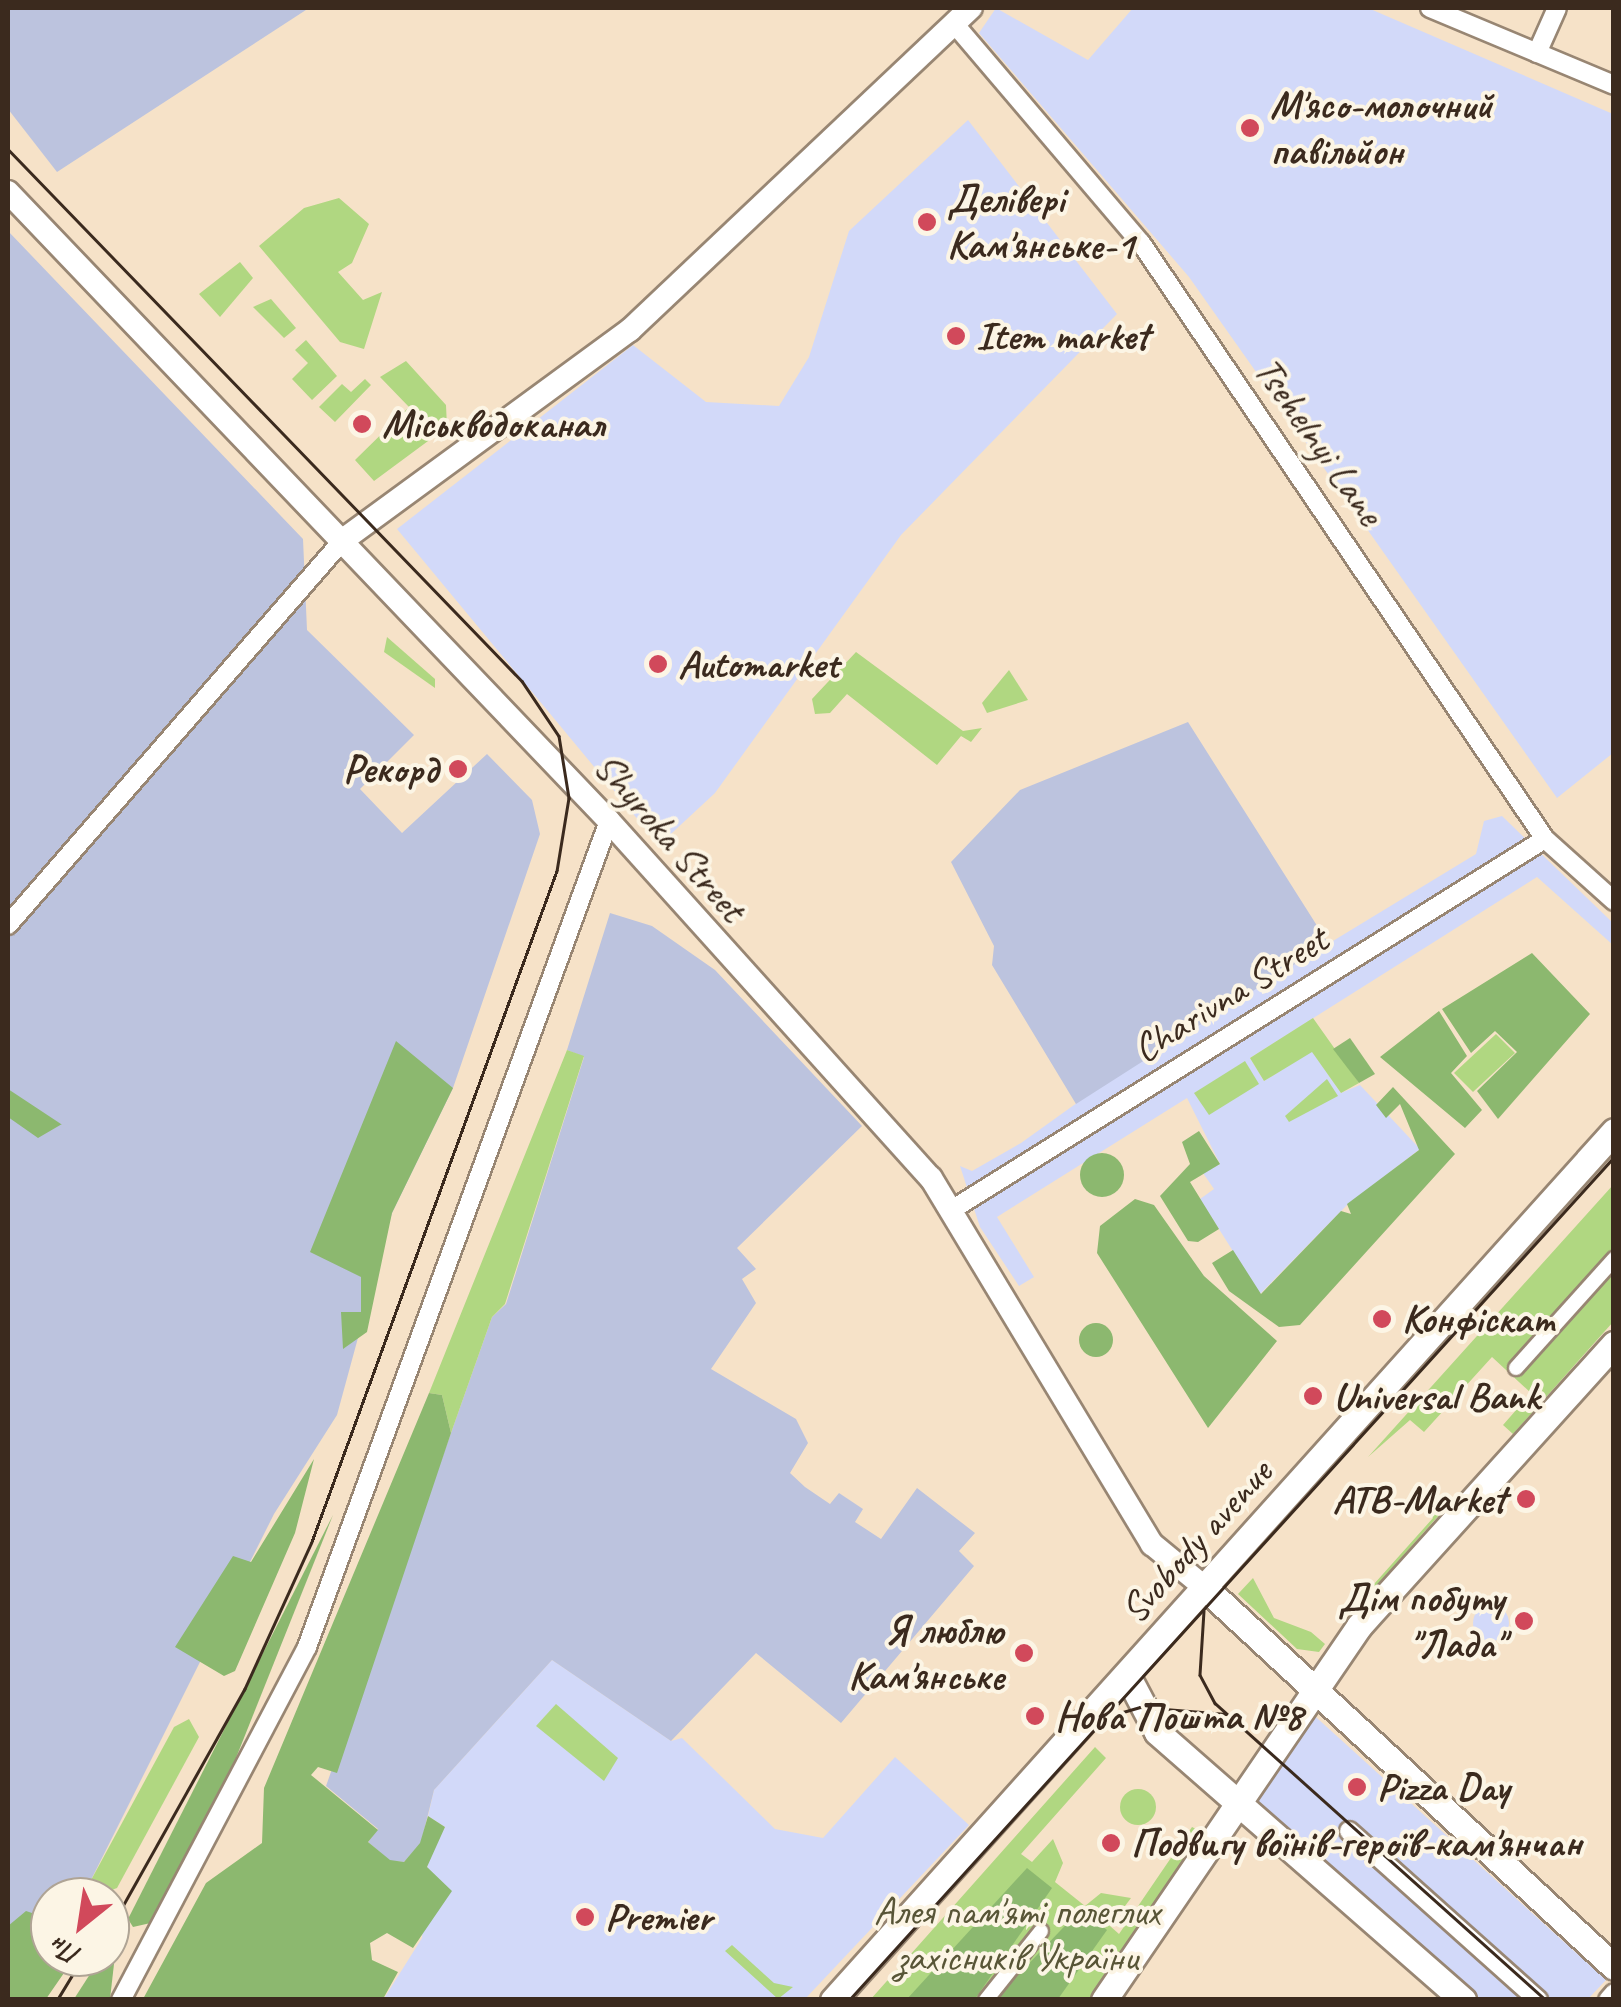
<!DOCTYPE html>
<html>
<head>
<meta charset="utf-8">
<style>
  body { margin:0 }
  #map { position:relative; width:1621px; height:2007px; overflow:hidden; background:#f6e2c8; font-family:Caveat,sans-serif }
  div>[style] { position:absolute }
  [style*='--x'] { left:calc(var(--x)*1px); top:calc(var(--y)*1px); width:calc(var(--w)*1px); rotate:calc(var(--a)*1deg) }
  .built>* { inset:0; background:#d2d9f9 }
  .round { border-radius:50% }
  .industrial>* { inset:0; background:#bcc3de }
  .green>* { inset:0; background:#b0d781 }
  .forest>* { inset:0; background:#8cb86f }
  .roads { filter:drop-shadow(2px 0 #988673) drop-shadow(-2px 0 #988673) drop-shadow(0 2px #988673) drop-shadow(0 -2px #988673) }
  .pedestrian>* { height:14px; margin:-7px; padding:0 7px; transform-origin:7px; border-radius:7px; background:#fff }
  .minor>* { height:18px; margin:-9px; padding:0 9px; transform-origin:9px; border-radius:9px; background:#fff }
  .tertiary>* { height:22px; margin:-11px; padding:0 11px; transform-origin:11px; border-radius:11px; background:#fff }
  .secondary>* { height:25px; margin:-12.5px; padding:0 12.5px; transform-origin:12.5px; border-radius:12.5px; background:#fff }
  .tram>* { height:2.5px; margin:-1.25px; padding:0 1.25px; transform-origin:1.25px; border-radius:1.25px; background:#3b2a1e }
  .dots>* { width:28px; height:28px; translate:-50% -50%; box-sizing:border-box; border:5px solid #fcf5e5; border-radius:50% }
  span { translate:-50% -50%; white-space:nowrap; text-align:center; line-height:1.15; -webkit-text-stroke:8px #fcf5e5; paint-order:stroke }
  .poi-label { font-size:40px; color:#3b2a1e; font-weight:700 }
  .left { translate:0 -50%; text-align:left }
  .right { translate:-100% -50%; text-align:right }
  .street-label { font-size:40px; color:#3b2a1e }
  .park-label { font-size:40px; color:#585537 }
  .frame { position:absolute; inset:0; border:10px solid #3b2a1e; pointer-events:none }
  .north { position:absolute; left:30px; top:1877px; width:100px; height:100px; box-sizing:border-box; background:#fcf5e5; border:2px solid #afa495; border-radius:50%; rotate:210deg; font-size:28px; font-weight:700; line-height:40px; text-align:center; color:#3b2a1e }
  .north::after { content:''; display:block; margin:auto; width:35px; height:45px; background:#d1495b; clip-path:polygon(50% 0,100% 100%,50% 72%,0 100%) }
</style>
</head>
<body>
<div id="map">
  <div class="built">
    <i style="clip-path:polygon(996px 8px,1088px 60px,1133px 8px,1368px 8px,1613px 114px,1613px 753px,1557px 798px,1189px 277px,979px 33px)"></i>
    <i style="clip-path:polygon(968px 120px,1117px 314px,901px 535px,715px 793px,659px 845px,397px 529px,633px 345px,706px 402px,779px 406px,809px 357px,849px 231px)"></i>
    <i style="clip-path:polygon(1502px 816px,1613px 923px,1613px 945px,1537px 877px,1250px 1058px,1264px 1081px,1312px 1051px,1341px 1093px,1360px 1085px,1420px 1149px,1347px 1205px,1260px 1294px,1200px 1199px,1214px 1189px,1203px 1173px,1220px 1164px,1187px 1098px,997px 1217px,1034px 1277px,1019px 1286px,980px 1227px,960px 1166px,972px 1171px,1021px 1143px,1134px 1062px,1476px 854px,1484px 821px)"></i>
    <i class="round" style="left:1473px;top:1605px;width:36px;height:36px"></i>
    <i style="clip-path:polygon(552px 1660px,671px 1741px,682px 1738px,775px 1829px,823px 1838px,895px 1757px,969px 1825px,805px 1999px,383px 2000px,422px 1938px,428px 1859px,445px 1827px,428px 1816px,434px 1790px)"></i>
    <i style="clip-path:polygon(1307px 1709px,1606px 1980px,1588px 1999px,1477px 1999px,1250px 1799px)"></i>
  </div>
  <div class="industrial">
    <i style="clip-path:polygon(8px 8px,309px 8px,57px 172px,8px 109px)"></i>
    <i style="clip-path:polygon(8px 231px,303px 539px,307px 630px,414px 735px,360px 789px,402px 833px,487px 754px,532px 800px,540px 834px,453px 1088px,392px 1213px,337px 1415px,274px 1514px,90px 1882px,73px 1897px,50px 1897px,50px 1918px,8px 1959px)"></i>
    <i style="clip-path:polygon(1188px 722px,1328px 943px,1076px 1104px,992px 965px,994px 946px,951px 862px,1020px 790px)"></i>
    <i style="clip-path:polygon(610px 913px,652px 926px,715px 970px,862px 1126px,737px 1248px,756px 1269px,742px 1279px,756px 1303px,711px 1369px,796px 1419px,808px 1443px,790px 1473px,805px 1487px,830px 1504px,839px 1493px,863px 1509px,855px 1522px,881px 1539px,917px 1488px,975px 1533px,959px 1551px,974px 1566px,841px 1723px,756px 1653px,671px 1741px,552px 1660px,434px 1790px,421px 1843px,404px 1862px,390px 1861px,368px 1842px,378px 1829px,326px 1786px,492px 1317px,506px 1304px,584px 1057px,567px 1050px)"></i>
  </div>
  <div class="green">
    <i style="clip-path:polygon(339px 198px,369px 224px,352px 263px,338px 272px,363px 300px,382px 292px,364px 349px,340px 342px,259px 246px,304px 208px)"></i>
    <i style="clip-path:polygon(240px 262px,253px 278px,220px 317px,199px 294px)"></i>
    <i style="clip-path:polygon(271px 299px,296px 328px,284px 338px,253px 307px)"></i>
    <i style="clip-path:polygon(306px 340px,337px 376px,312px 400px,292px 379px,308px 363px,295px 350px)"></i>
    <i style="clip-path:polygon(406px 361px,446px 405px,447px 427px,374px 481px,355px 460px,409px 407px,380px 377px)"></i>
    <i style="clip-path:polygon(365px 379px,371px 385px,335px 422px,319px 407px,342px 384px,351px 392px)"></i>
    <i style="clip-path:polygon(387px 637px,435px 679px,435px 688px,384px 652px)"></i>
    <i style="clip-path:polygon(856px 652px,963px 731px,982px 728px,971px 742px,961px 736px,937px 765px,847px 694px,830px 713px,815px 714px,812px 699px)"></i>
    <i style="clip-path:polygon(1009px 670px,1028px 700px,987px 713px,982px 703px)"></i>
    <i style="clip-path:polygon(1313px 1018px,1359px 1083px,1341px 1093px,1312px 1052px,1264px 1081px,1250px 1058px)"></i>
    <i style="clip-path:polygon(1496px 1034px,1515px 1053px,1473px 1092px,1454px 1073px)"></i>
    <i style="clip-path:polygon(567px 1050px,584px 1056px,505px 1304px,492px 1317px,451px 1433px,442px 1395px,429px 1393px)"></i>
    <i style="clip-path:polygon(1245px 1061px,1259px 1084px,1209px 1115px,1194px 1093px)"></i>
    <i style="clip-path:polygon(1327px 1079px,1338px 1096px,1289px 1122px,1285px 1116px)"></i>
    <i style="clip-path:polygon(1613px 1185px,1613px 1322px,1513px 1434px,1503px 1425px,1531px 1393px,1492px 1357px,1424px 1432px,1410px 1420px,1368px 1457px)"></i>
    <i style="clip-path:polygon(1437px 1494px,1448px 1505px,1354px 1611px,1348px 1599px,1366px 1593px,1433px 1518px,1424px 1509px)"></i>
    <i style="clip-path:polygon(1253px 1578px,1274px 1618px,1311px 1632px,1325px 1644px,1319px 1652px,1297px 1649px,1238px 1594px)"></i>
    <i style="clip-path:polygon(556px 1704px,618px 1758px,604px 1781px,536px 1726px)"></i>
    <i style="clip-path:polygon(189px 1719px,199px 1737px,117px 1888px,93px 1897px,90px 1882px,174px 1727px)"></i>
    <i style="clip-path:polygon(1095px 1747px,1106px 1758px,1021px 1854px,1032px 1862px,1053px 1839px,1063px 1863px,1055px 1882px,1085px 1906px,1101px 1893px,1131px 1898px,1110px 1926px,1119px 1934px,1192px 1827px,1204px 1833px,1090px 1999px,870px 2000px)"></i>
    <i class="round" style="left:1120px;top:1789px;width:36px;height:36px"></i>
    <i style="clip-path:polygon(732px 1945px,774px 1983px,793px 1987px,778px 1999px,725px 1951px)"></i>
  </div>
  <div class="forest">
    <i style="clip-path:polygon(1532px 953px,1590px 1014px,1498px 1119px,1477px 1091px,1517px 1052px,1495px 1031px,1471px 1053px,1442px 1009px)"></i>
    <i style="clip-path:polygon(1439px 1011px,1467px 1056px,1451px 1073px,1482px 1110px,1465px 1128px,1380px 1057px)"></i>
    <i style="clip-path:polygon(1350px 1038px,1375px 1074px,1359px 1083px,1333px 1049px)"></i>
    <i style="clip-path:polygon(396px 1041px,453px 1088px,392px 1213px,367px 1332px,343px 1349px,341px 1312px,361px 1312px,361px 1277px,310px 1252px)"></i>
    <i style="clip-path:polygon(1393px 1087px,1455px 1154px,1300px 1325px,1279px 1327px,1229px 1291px,1212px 1263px,1233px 1250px,1261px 1294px,1341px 1211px,1351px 1214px,1347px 1204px,1419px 1150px,1400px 1104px,1386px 1118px,1376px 1105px)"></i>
    <i style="clip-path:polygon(8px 1089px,61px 1124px,62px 1124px,38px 1138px,8px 1117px)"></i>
    <i style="clip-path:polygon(1199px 1131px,1220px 1164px,1190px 1182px,1219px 1229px,1198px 1242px,1188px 1241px,1160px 1196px,1190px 1164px,1182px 1142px)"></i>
    <i class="round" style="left:1080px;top:1153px;width:44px;height:44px"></i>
    <i style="clip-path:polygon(1135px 1199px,1154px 1205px,1204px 1276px,1277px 1341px,1208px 1428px,1097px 1253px,1100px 1226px)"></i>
    <i class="round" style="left:1079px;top:1323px;width:34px;height:34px"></i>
    <i style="clip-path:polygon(429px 1393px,442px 1395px,451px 1433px,337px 1773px,318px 1767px,311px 1775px,378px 1830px,368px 1842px,390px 1860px,404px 1862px,420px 1843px,428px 1816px,445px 1827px,427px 1867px,452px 1891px,413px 1948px,387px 1933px,370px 1943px,372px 1960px,398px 1972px,383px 1999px,143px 1999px,206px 1883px,262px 1843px,264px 1788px)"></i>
    <i style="clip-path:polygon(314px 1459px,295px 1533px,235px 1671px,224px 1676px,175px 1647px,233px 1556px,251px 1562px)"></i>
    <i style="clip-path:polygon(333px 1515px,226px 1783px,155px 1922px,133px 1927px,128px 1919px)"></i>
    <i style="clip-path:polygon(1027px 1868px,1052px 1888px,975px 1999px,907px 1999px)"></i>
    <i style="clip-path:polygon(1081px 1909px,1107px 1930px,1058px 1999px,995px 1999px)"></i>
    <i style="clip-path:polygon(26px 1911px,50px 1919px,50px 1957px,75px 1957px,46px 1999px,8px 1999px,8px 1926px)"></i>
    <i style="clip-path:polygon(101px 1957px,114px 1964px,110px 1999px,74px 1999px)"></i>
  </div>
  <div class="roads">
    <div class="pedestrian">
      <i style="--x:1516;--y:1368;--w:147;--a:-48"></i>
      <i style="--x:986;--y:2000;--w:88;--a:-51.4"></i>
    </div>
    <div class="minor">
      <i style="--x:1430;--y:8;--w:199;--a:22.7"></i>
      <i style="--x:957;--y:27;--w:284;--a:49.6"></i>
      <i style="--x:1141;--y:243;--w:720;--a:55.87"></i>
      <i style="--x:1545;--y:839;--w:93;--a:41.9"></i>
      <i style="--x:1537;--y:53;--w:49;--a:-66"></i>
      <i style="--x:8;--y:925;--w:510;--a:-48.97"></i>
      <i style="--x:953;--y:1209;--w:698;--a:-32.01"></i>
      <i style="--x:1349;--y:1831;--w:254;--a:41.8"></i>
      <i style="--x:121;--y:2000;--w:399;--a:-62.2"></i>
      <i style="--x:307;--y:1647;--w:879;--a:-69.92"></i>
      <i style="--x:1608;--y:2000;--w:9;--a:-49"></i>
    </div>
    <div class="tertiary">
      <i style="--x:8;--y:192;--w:870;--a:46.3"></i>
      <i style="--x:609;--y:821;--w:481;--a:48"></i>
      <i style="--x:931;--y:1178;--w:428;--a:58.9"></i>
      <i style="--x:1152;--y:1544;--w:66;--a:39.5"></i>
      <i style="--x:343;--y:540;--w:356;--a:-36.2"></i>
      <i style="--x:630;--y:330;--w:469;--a:-43.4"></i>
    </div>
    <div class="secondary">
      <i style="--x:1203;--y:1586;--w:560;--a:42.83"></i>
      <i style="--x:1127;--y:1675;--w:64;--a:62.2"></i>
      <i style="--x:1157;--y:1732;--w:407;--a:41.2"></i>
      <i style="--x:833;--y:2000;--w:1168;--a:-48.05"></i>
      <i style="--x:1104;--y:2000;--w:453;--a:-55.7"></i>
      <i style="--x:1359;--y:1626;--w:380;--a:-47.9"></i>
    </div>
  </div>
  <div class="tram">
    <i style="--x:8;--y:149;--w:740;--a:45.99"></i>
    <i style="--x:522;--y:681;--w:66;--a:56.1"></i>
    <i style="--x:559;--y:736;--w:63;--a:80.8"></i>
    <i style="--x:569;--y:798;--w:74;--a:99.3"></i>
    <i style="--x:557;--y:871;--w:714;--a:110.06"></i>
    <i style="--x:312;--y:1542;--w:162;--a:114.5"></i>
    <i style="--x:245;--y:1689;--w:276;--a:119.3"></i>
    <i style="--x:1204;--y:1611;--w:64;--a:93.6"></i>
    <i style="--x:1200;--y:1675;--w:32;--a:62"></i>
    <i style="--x:1215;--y:1703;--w:445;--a:41.9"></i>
    <i style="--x:1109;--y:1716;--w:32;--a:-16"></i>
    <i style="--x:1140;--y:1707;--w:86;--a:4.7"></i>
    <i style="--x:57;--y:2000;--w:50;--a:-58.8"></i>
    <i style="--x:849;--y:2000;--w:1138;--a:-47.78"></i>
  </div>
  <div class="dots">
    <i style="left:1250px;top:128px;background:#d1495b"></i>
    <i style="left:927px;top:222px;background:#d1495b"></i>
    <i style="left:956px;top:336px;background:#d1495b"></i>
    <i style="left:362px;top:424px;background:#d1495b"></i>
    <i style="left:658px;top:664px;background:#d1495b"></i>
    <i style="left:458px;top:769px;background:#d1495b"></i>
    <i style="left:1382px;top:1319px;background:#d1495b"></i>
    <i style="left:1313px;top:1396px;background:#d1495b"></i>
    <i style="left:1526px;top:1499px;background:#d1495b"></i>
    <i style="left:1524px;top:1621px;background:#d1495b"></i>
    <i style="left:1024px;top:1653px;background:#d1495b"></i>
    <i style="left:1035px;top:1716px;background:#d1495b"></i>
    <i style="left:1357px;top:1787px;background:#d1495b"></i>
    <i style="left:1111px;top:1843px;background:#d1495b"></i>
    <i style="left:585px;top:1917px;background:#d1495b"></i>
  </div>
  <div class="poi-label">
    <span class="left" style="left:1270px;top:128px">М'ясо-молочний<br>павільйон</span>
    <span class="left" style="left:947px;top:222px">Делівері<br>Кам'янське-1</span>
    <span class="left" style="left:976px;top:336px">Item market</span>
    <span class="left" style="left:382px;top:424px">Міськводоканал</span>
    <span class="left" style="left:678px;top:664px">Automarket</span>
    <span class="right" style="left:438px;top:769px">Рекорд</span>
    <span class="left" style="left:1402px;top:1319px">Конфіскат</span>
    <span class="left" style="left:1333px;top:1396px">Universal Bank</span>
    <span class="right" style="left:1506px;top:1499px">ATB-Market</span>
    <span class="right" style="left:1504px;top:1621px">Дім побуту<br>"Лада"</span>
    <span class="right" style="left:1004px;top:1653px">Я люблю<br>Кам'янське</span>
    <span class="left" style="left:1055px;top:1716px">Нова Пошта №8</span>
    <span class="left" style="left:1377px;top:1787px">Pizza Day</span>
    <span class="left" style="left:1131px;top:1843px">Подвигу воїнів-героїв-кам'янчан</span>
    <span class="left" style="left:605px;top:1917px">Premier</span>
  </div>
  <div class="street-label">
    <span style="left:1319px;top:441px;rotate:55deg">Tsehelnyi Lane</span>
    <span style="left:670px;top:837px;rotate:49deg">Shyroka Street</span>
    <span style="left:1230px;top:994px;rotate:-32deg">Charivna Street</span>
    <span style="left:1196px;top:1541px;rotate:-48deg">Svobody avenue</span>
  </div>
  <div class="park-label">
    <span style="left:1017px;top:1934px">Алея пам'яті полеглих<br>захісників України</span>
  </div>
  <div class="frame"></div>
  <div class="north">Пн</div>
</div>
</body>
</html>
